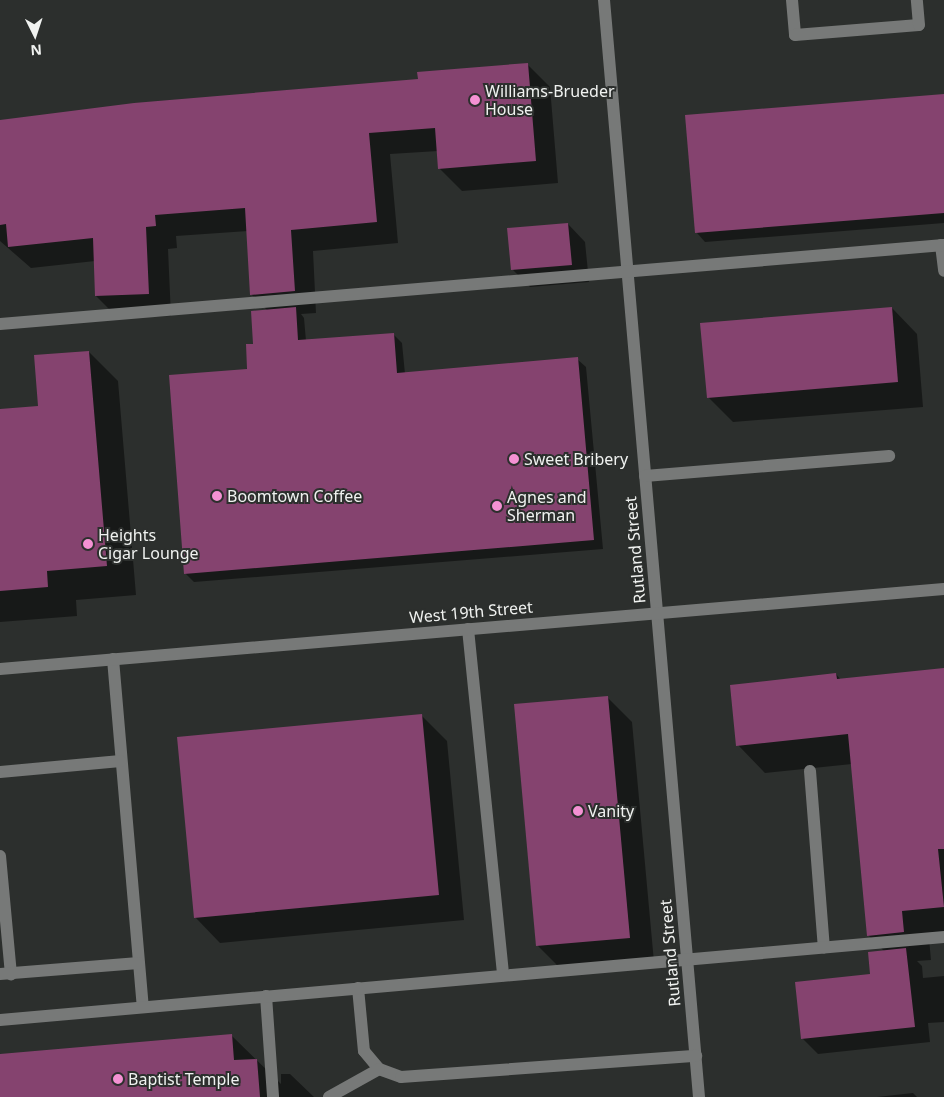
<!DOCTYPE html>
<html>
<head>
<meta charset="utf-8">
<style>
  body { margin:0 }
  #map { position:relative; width:944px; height:1097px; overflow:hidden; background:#2c2f2d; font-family:"Noto Sans",sans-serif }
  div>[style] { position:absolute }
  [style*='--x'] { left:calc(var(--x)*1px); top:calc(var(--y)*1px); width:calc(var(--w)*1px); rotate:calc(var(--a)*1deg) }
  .shadow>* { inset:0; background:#0007 }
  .building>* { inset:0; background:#85436f }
  .minor>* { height:12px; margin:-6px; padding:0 6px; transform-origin:6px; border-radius:6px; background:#777978 }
  .dots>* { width:14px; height:14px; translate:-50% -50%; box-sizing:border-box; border:2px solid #2c2f2d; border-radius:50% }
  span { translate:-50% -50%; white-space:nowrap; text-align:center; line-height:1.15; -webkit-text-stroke:4px #2c2f2d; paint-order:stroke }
  .poi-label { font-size:16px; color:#f0f2f0 }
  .left { translate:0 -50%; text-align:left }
  .street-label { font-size:16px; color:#f0f2f0 }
  .north { position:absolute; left:10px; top:10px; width:50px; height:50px; -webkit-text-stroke:4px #2c2f2d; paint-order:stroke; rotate:176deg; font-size:14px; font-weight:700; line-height:20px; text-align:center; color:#f0f2f0 }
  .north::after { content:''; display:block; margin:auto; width:18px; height:22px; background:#f0f2f0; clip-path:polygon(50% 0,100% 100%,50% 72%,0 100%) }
</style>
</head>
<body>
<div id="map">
  <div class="shadow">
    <i style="clip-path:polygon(528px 65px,550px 87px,558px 183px,462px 191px,440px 169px,438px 151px,390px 154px,398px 243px,313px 251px,316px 313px,301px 314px,304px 318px,306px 341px,394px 335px,402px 343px,405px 374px,577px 359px,586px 367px,603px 549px,194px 582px,185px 573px,254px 345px,268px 311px,251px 294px,248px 231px,176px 236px,177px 248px,168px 249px,171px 316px,118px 318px,96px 296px,95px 261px,31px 268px,0 241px,0 121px,419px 80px)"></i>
    <i style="clip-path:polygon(944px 96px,944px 223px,705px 242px,697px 233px)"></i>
    <i style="clip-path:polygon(568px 224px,585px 242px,589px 282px,530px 287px,513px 270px)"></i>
    <i style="clip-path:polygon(892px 308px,917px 334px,923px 407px,733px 422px,708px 397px)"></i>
    <i style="clip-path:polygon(89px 352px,118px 381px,136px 595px,76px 600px,77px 616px,0 622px,0 411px,39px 407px)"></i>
    <i style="clip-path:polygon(944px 670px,944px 937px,929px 938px,931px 960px,917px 961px,922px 966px,923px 978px,944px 976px,944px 1022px,928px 1023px,930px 1042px,818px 1054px,802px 1038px,872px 975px,885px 952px,868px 935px,852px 764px,765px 773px,738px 745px,836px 674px,841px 680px)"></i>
    <i style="clip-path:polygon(607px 697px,632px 722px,654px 962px,563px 971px,538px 946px)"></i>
    <i style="clip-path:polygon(422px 716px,447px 741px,464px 920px,220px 943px,195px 917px)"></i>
    <i style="clip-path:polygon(232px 1036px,281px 1084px,281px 1074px,290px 1074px,314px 1097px,0 1097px,0 1055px)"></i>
    <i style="clip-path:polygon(913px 1093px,917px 1097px,877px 1097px)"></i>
  </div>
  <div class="building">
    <i style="clip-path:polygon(528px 63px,536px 161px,438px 169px,435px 128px,369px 133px,377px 222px,291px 230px,295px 291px,250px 295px,245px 208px,155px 215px,156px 226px,146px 227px,149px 294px,95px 296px,93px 238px,8px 247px,6px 224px,0 225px,0 120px,134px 103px,418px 79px,417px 72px)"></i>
    <i style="clip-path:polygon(944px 94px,944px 213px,695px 233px,685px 115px)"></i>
    <i style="clip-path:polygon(568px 223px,572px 265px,511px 270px,507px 228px)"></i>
    <i style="clip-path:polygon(296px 307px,298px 340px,394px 333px,397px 373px,578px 357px,594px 540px,184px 574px,169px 375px,247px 369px,246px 344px,253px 344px,251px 311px)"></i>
    <i style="clip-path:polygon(892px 307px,898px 382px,707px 398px,700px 323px)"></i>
    <i style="clip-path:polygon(89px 351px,107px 566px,47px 571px,48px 587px,0 591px,0 409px,38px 406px,34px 355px)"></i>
    <i style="clip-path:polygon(944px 668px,944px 849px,938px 849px,944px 907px,902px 911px,904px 932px,867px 936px,848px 734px,736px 746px,730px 685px,836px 673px,837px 679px)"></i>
    <i style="clip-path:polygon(608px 696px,630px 938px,536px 946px,514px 704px)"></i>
    <i style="clip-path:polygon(422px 714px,439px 895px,194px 918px,177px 737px)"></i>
    <i style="clip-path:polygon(906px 948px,915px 1027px,801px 1039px,795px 982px,870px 974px,868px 952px)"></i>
    <i style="clip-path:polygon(232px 1034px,234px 1060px,257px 1059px,260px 1097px,0 1097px,0 1054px)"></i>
  </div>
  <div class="minor">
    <i style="--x:604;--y:0;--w:1101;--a:85.05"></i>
    <i style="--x:792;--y:0;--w:35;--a:85"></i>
    <i style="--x:795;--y:35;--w:124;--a:-4.6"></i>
    <i style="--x:919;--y:25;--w:25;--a:-95"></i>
    <i style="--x:941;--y:245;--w:26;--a:83"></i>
    <i style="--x:0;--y:324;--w:947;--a:-4.78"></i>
    <i style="--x:645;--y:476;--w:245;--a:-4.7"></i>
    <i style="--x:468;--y:629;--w:348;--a:84.2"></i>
    <i style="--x:113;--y:659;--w:349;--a:85.1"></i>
    <i style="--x:0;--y:669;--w:947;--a:-4.84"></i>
    <i style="--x:810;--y:771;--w:177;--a:85.5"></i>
    <i style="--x:0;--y:772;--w:121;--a:-5.2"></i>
    <i style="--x:0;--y:856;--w:119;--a:84.7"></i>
    <i style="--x:0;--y:974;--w:139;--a:-4.5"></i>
    <i style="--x:358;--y:988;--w:63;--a:84.6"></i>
    <i style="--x:364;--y:1051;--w:23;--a:50"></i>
    <i style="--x:379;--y:1069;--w:23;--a:20"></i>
    <i style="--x:401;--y:1077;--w:296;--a:-4.1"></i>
    <i style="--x:266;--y:996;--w:101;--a:86"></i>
    <i style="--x:0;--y:1020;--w:948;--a:-5.02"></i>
    <i style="--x:329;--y:1097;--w:57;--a:-29.2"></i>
  </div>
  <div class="dots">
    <i style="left:475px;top:100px;background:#f491d3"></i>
    <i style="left:514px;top:459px;background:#f491d3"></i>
    <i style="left:217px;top:496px;background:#f491d3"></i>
    <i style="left:497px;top:506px;background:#f491d3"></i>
    <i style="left:88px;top:544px;background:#f491d3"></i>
    <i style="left:578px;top:811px;background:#f491d3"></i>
    <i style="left:118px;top:1079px;background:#f491d3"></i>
  </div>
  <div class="poi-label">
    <span class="left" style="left:485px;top:100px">Williams-Brueder<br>House</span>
    <span class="left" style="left:524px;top:459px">Sweet Bribery</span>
    <span class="left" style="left:227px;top:496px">Boomtown Coffee</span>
    <span class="left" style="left:507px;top:506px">Agnes and<br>Sherman</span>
    <span class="left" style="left:98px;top:544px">Heights<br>Cigar Lounge</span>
    <span class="left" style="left:588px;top:811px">Vanity</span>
    <span class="left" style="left:128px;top:1079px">Baptist Temple</span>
  </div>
  <div class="street-label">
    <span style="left:635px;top:550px;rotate:-95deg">Rutland Street</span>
    <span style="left:471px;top:612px;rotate:-5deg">West 19th Street</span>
    <span style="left:670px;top:953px;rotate:-95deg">Rutland Street</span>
  </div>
  <div class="north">N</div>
</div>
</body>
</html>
